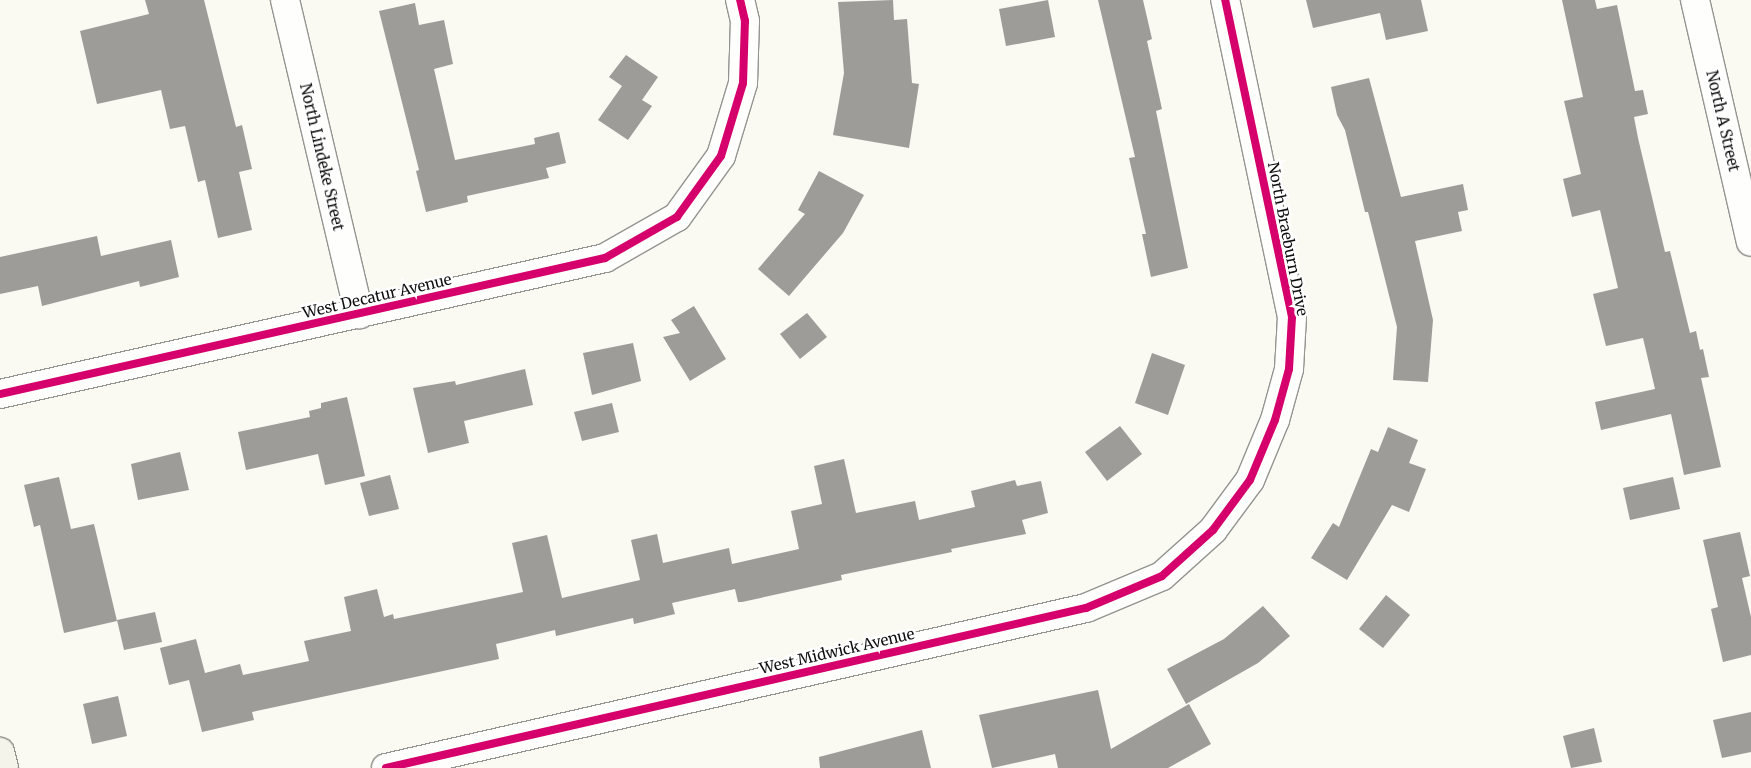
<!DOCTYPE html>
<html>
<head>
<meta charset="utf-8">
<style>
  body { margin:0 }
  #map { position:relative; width:1751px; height:768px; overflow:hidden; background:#faf9f2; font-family:Merriweather,serif }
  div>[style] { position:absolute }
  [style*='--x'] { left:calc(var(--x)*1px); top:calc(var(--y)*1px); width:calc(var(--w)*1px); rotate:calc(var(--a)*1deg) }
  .building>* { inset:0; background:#9e9c98 }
  .roads { filter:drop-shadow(1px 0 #949491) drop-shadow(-1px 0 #949491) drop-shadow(0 1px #949491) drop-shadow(0 -1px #949491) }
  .minor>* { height:28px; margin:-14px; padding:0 14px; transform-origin:14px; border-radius:14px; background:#fefefd }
  .tertiary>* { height:28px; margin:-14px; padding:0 14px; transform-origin:14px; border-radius:14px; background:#fefefd }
  .secondary>* { height:28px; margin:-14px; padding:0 14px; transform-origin:14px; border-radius:14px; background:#f4f4ea }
  .cycleway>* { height:8px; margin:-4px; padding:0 4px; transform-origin:4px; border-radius:4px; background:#d6006c }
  span { translate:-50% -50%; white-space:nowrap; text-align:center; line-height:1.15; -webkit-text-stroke:5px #fff; paint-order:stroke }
  .street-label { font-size:15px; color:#0e0e0e }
</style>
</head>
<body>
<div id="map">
  <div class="building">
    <i style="clip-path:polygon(145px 0,204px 0,236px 127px,242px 125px,252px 169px,239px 172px,252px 230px,218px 238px,205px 180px,198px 182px,185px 126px,170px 129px,161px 90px,97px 104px,80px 31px,149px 14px)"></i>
    <i style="clip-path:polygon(893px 0,894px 20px,907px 19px,912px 83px,919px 84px,909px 148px,833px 135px,844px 73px,838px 2px)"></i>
    <i style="clip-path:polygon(1048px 0,1055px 37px,1006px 46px,999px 9px)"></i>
    <i style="clip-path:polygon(1098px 0,1143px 0,1152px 39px,1147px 41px,1162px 109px,1156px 111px,1188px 268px,1151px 277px,1142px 234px,1146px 234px,1129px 158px,1135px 157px)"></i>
    <i style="clip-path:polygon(1306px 0,1421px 0,1428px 31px,1386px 40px,1380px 13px,1313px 28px)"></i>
    <i style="clip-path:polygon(1562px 0,1595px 0,1597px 9px,1617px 5px,1635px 91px,1643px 90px,1648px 114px,1634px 117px,1638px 138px,1665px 252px,1670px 251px,1690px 333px,1696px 331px,1700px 350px,1703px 349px,1709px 377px,1701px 378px,1721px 467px,1684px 475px,1671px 414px,1601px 430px,1595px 402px,1655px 389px,1643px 338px,1606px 346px,1593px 294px,1618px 288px,1600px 210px,1572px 217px,1563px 179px,1581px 174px,1564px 101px,1583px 97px)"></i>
    <i style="clip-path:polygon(415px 3px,419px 25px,444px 20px,453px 64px,434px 69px,455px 160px,535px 144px,534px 138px,559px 132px,566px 163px,546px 168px,549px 178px,467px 196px,468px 202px,426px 212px,416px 171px,419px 170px,379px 11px)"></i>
    <i style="clip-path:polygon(626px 55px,658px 77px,642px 100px,652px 106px,628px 140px,598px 120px,622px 86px,609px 77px)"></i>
    <i style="clip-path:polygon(1369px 78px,1401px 197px,1463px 184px,1468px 210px,1458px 212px,1462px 231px,1415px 241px,1433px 320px,1428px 382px,1393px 380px,1397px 327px,1368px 212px,1365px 212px,1345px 130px,1337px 115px,1331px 87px)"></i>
    <i style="clip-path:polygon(819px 171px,864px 195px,843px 233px,789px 296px,758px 269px,805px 214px,798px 210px)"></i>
    <i style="clip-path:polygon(97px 236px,101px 256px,171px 240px,179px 277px,140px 287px,139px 281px,42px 306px,38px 286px,0 294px,0 257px)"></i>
    <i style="clip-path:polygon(694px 306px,726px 359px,690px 381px,663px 337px,680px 333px,671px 320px)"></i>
    <i style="clip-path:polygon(807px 313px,827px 337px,800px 359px,780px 334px)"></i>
    <i style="clip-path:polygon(633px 343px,641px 381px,592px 395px,583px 353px)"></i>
    <i style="clip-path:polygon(1152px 353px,1185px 365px,1168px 415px,1135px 403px)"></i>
    <i style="clip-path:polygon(525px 369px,533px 405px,464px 421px,469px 443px,428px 453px,413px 388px,455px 381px,456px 385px)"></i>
    <i style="clip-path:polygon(347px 397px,365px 476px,325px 485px,318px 454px,246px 470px,238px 432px,310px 417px,309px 411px,321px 408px,321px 403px)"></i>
    <i style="clip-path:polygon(612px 403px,619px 432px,582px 441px,574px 412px)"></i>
    <i style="clip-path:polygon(1120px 426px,1142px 454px,1107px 481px,1085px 452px)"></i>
    <i style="clip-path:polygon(1388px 427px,1418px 440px,1409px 463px,1426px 469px,1409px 512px,1392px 505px,1347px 580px,1311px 558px,1333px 523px,1339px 527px,1371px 449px,1378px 452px)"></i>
    <i style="clip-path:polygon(180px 452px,189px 490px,138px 500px,131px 464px)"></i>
    <i style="clip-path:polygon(844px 459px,856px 513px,915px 501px,919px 520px,975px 507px,971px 491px,1015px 480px,1017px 486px,1041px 481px,1048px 513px,1022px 520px,1026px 534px,951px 549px,952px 552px,841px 575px,842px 580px,742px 602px,738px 602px,735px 589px,672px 603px,675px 614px,634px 624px,633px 618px,556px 636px,555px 630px,496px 644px,499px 659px,252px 712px,254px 720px,202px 732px,189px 680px,169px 685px,160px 648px,196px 639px,205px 673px,240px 664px,243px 675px,309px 661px,304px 641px,351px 631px,344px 597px,377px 589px,384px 617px,393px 614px,394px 619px,523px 592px,512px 543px,547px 535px,562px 598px,640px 580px,631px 540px,657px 534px,663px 563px,729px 548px,732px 564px,799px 549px,791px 511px,822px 504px,814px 466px)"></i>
    <i style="clip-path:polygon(390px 475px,399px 509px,369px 516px,360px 483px)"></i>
    <i style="clip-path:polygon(59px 477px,71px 529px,94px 524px,117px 621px,64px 633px,40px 525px,34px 527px,24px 485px)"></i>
    <i style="clip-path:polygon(1673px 477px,1680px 509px,1630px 520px,1623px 488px)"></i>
    <i style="clip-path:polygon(1740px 532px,1750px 576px,1742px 578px,1751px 617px,1751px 655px,1723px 662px,1711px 609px,1718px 607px,1703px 540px)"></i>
    <i style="clip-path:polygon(1386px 595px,1410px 615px,1383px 648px,1359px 629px)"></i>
    <i style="clip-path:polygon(1263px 606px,1290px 636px,1258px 663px,1186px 704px,1167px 669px,1224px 639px)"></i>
    <i style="clip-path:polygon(155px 612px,162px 642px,124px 650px,117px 620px)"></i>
    <i style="clip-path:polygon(1098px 690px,1111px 749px,1189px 704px,1211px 744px,1168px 768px,1058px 768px,1055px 754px,992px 768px,979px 715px)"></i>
    <i style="clip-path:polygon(118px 696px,127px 736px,92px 744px,83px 704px)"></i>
    <i style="clip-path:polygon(1751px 712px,1751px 752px,1722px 758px,1713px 720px)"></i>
    <i style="clip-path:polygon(1594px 728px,1602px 762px,1571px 768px,1563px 736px)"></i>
    <i style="clip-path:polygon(922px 730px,931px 768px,820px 768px,819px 757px)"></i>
  </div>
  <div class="roads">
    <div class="minor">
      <i style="--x:285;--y:0;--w:323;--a:76.7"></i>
      <i style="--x:0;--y:394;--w:620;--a:-12.67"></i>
      <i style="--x:605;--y:258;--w:83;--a:-29.7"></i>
      <i style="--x:677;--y:217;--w:75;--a:-54.2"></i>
      <i style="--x:721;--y:156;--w:76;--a:-73.2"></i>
      <i style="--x:743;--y:83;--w:62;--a:-88.2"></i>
      <i style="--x:745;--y:21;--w:22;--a:-103"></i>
      <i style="--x:386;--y:768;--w:718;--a:-12.88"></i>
      <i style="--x:1086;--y:608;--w:82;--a:-22.8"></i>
      <i style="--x:1162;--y:576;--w:69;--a:-42"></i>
      <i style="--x:1213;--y:530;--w:62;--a:-53.5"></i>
      <i style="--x:1250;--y:480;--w:65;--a:-67.4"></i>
      <i style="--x:1275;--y:420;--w:53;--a:-74.6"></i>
      <i style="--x:1289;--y:369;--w:52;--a:-86.7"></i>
      <i style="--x:1292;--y:317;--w:324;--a:-101.9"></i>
    </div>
    <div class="tertiary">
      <i style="--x:1695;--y:0;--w:248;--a:77"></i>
    </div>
    <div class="secondary">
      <i style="--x:0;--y:752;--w:16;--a:76"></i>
    </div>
  </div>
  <div class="cycleway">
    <i style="--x:0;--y:394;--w:620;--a:-12.67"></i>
    <i style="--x:605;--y:258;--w:83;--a:-29.7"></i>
    <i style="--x:677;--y:217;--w:75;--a:-54.2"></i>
    <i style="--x:721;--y:156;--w:76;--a:-73.2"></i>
    <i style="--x:743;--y:83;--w:62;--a:-88.2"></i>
    <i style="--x:745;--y:21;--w:22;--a:-103"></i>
    <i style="--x:386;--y:768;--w:718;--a:-12.88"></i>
    <i style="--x:1086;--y:608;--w:82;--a:-22.8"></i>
    <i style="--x:1162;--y:576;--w:69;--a:-42"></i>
    <i style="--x:1213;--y:530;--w:62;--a:-53.5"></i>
    <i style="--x:1250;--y:480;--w:65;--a:-67.4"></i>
    <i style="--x:1275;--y:420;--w:53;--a:-74.6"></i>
    <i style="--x:1289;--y:369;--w:52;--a:-86.7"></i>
    <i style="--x:1292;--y:317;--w:324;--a:-101.9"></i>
  </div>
  <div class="street-label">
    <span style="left:1723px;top:121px;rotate:77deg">North A Street</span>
    <span style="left:322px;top:157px;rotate:77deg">North Lindeke Street</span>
    <span style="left:1288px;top:239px;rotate:79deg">North Braeburn Drive</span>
    <span style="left:377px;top:296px;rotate:-13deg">West Decatur Avenue</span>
    <span style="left:837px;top:651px;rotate:-13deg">West Midwick Avenue</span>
  </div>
</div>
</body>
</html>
